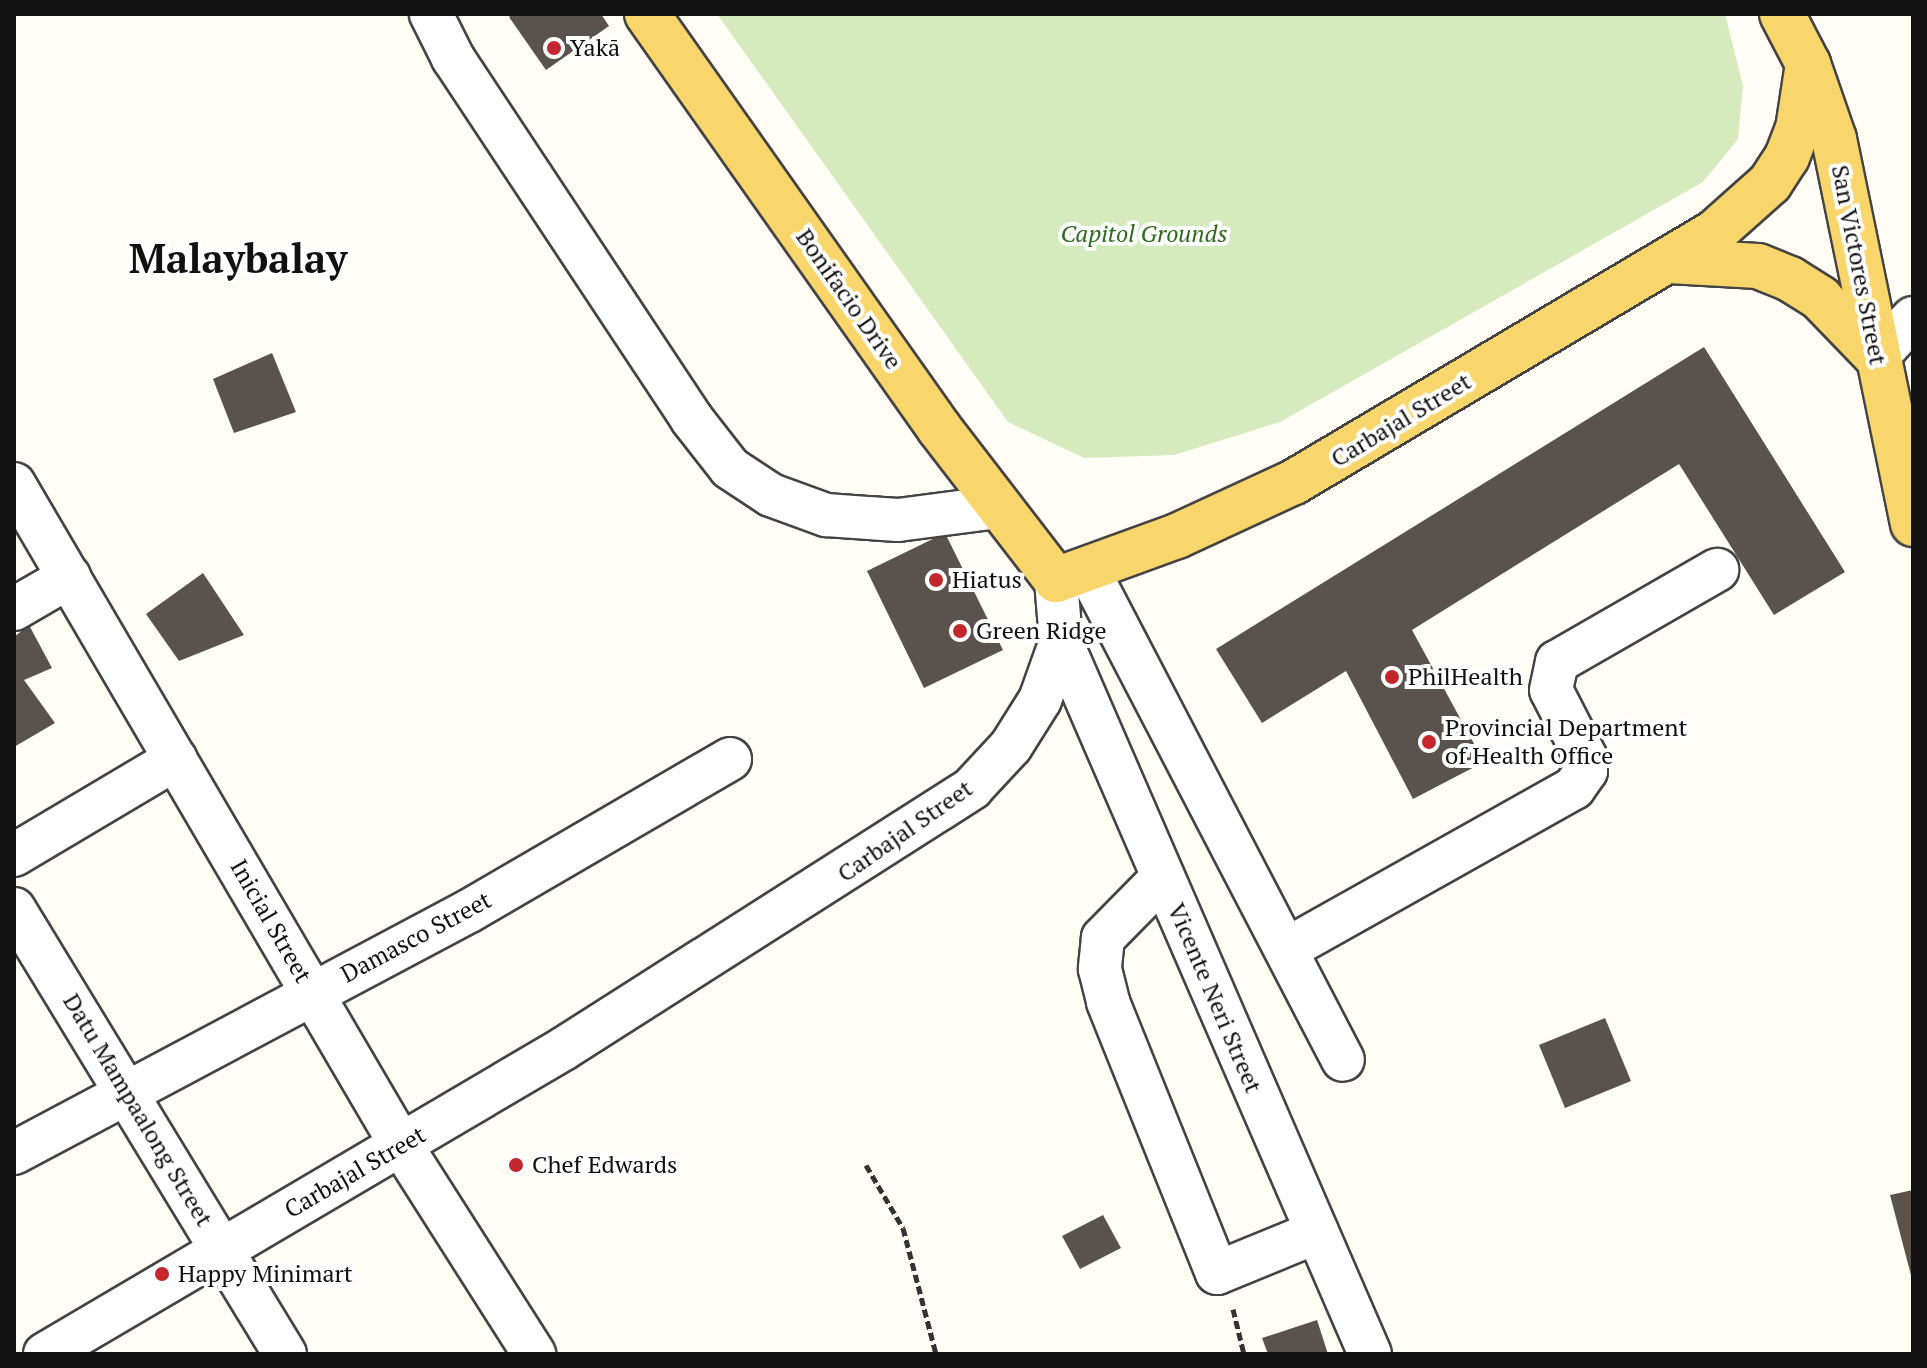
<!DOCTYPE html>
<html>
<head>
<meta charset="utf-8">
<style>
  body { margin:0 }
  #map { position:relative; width:1927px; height:1368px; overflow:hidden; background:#fffdf5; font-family:"PT Serif",serif }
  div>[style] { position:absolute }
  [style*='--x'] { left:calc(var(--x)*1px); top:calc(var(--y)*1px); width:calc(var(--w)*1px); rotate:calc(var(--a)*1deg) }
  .green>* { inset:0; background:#d5ebbd }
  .building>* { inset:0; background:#5a524d }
  .path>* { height:5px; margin-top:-2.5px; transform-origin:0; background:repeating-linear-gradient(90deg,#333 0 8px,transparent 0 12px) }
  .roads { filter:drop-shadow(2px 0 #444) drop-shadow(-2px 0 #444) drop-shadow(0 2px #444) drop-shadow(0 -2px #444) }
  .minor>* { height:42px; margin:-21px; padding:0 21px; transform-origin:21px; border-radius:21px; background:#fff }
  .major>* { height:44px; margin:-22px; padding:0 22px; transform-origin:22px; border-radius:22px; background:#f9d66b }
  .dots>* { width:22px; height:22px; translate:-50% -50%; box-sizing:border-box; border:4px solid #fff; border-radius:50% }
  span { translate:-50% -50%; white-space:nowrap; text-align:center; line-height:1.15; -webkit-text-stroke:8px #fff; paint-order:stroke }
  .poi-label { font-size:24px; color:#111 }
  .left { translate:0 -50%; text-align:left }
  .park-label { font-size:24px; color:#2f6b1f; font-style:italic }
  .street-label { font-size:24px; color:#111 }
  .town-label { font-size:40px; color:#111; font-weight:700 }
  .frame { position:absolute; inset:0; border:16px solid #111; pointer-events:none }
</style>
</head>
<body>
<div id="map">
  <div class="green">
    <i style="clip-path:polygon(717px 14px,1725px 14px,1743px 86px,1738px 139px,1703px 182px,1280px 422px,1174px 455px,1084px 458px,1008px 422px)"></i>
  </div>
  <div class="building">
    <i style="clip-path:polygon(513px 14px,601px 14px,609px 26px,546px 70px,509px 17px)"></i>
    <i style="clip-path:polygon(1704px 347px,1845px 572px,1774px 615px,1679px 464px,1412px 630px,1484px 762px,1413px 799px,1346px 671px,1262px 723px,1216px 649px)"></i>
    <i style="clip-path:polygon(272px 353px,296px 412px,234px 433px,213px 379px)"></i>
    <i style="clip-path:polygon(945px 533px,1003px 650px,924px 688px,867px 571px)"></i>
    <i style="clip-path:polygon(203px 573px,244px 635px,179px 661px,146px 614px)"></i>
    <i style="clip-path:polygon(29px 625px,52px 668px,24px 680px,55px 723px,14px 747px,14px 637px)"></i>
    <i style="clip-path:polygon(1605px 1018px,1631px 1081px,1565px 1108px,1539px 1045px)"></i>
    <i style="clip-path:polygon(1913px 1190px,1913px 1279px,1912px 1279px,1890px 1195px)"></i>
    <i style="clip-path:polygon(1103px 1215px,1121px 1248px,1080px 1269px,1062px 1236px)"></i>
    <i style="clip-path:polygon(1317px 1320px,1328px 1354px,1268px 1354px,1262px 1338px)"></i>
  </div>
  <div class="path">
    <i style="--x:866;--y:1165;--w:73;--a:59.6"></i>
    <i style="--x:903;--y:1228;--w:130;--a:75.3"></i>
    <i style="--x:1233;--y:1309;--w:46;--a:76.3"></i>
  </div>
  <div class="roads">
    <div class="minor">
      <i style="--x:431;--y:14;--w:49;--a:63.4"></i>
      <i style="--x:453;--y:58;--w:432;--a:56.5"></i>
      <i style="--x:691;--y:418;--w:63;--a:52"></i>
      <i style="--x:730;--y:468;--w:49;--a:33.4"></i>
      <i style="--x:771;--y:495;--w:59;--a:20"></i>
      <i style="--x:826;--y:515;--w:72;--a:4"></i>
      <i style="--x:898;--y:520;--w:101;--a:-7.4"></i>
      <i style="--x:1877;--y:357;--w:53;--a:-47.3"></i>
      <i style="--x:14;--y:484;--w:766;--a:59.65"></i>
      <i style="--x:401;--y:1145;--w:248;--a:57.5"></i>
      <i style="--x:1088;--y:570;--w:552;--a:62.51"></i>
      <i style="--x:14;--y:609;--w:64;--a:-30.2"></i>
      <i style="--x:1061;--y:641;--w:777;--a:66.57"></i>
      <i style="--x:14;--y:855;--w:188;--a:-30.7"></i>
      <i style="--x:1163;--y:877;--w:86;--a:134.5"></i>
      <i style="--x:1103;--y:938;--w:31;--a:96"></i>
      <i style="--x:1100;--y:969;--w:34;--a:76"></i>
      <i style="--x:1108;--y:1002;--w:292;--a:68.1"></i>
      <i style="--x:1217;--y:1273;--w:108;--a:-22.3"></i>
      <i style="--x:14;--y:909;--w:521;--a:58.66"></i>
      <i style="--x:1287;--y:949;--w:329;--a:-29.3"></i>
      <i style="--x:1574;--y:788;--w:21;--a:-55"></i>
      <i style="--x:1586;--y:771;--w:13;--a:-90"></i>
      <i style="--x:1586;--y:758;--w:76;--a:-117.2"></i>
      <i style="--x:1551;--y:690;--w:29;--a:-78"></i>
      <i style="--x:1557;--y:662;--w:185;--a:-29.9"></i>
      <i style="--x:14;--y:1153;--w:515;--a:-28.01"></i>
      <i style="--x:469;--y:911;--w:302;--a:-30.2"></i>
      <i style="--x:45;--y:1354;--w:601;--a:-30.49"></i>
      <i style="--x:563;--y:1049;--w:485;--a:-32.5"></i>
      <i style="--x:972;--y:788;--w:57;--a:-47.1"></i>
      <i style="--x:1011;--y:746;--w:54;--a:-57.8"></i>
      <i style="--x:1040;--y:700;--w:63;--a:-70.4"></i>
      <i style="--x:1061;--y:641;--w:61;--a:-94.7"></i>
    </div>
    <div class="major">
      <i style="--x:647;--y:14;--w:507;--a:54.8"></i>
      <i style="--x:939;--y:428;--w:192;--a:52.4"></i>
      <i style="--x:1056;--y:580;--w:129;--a:-20"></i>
      <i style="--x:1177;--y:536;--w:129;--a:-24.8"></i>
      <i style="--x:1294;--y:482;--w:490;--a:-30.7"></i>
      <i style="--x:1715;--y:232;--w:74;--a:-41.7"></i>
      <i style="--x:1770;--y:183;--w:31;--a:-57"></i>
      <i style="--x:1787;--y:157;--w:30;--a:-69"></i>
      <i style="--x:1798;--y:129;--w:66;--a:-81.3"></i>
      <i style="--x:1782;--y:14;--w:56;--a:62.5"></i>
      <i style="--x:1808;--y:64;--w:79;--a:70.9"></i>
      <i style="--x:1834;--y:139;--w:393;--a:78.4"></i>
      <i style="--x:1669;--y:261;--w:89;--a:3.2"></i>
      <i style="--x:1758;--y:266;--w:35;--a:22"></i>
      <i style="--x:1790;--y:279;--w:36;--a:32"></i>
      <i style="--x:1820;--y:298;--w:82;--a:46"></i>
    </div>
  </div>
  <div class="dots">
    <i style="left:554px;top:48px;background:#c4262e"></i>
    <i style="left:936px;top:580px;background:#c4262e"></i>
    <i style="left:960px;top:631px;background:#c4262e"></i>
    <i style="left:1392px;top:677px;background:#c4262e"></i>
    <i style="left:1429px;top:742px;background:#c4262e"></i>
    <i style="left:516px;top:1165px;background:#c4262e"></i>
    <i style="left:162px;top:1274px;background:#c4262e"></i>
  </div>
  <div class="poi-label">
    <span class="left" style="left:570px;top:48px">Yakā</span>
    <span class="left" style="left:952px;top:580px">Hiatus</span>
    <span class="left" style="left:976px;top:631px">Green Ridge</span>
    <span class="left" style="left:1408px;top:677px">PhilHealth</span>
    <span class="left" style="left:1445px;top:742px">Provincial Department<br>of Health Office</span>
    <span class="left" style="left:532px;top:1165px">Chef Edwards</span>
    <span class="left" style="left:178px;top:1274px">Happy Minimart</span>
  </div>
  <div class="park-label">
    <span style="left:1144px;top:234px">Capitol Grounds</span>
  </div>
  <div class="street-label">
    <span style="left:1859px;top:265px;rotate:79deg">San Victores Street</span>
    <span style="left:849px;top:299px;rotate:55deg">Bonifacio Drive</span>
    <span style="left:1401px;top:420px;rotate:-31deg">Carbajal Street</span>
    <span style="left:905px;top:831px;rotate:-35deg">Carbajal Street</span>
    <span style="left:271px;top:921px;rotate:60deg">Inicial Street</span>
    <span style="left:416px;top:937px;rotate:-28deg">Damasco Street</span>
    <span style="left:1215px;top:998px;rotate:67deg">Vicente Neri Street</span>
    <span style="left:138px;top:1110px;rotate:59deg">Datu Mampaalong Street</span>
    <span style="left:355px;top:1172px;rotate:-30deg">Carbajal Street</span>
  </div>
  <div class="town-label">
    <span style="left:238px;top:258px">Malaybalay</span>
  </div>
  <div class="frame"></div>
</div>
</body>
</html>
